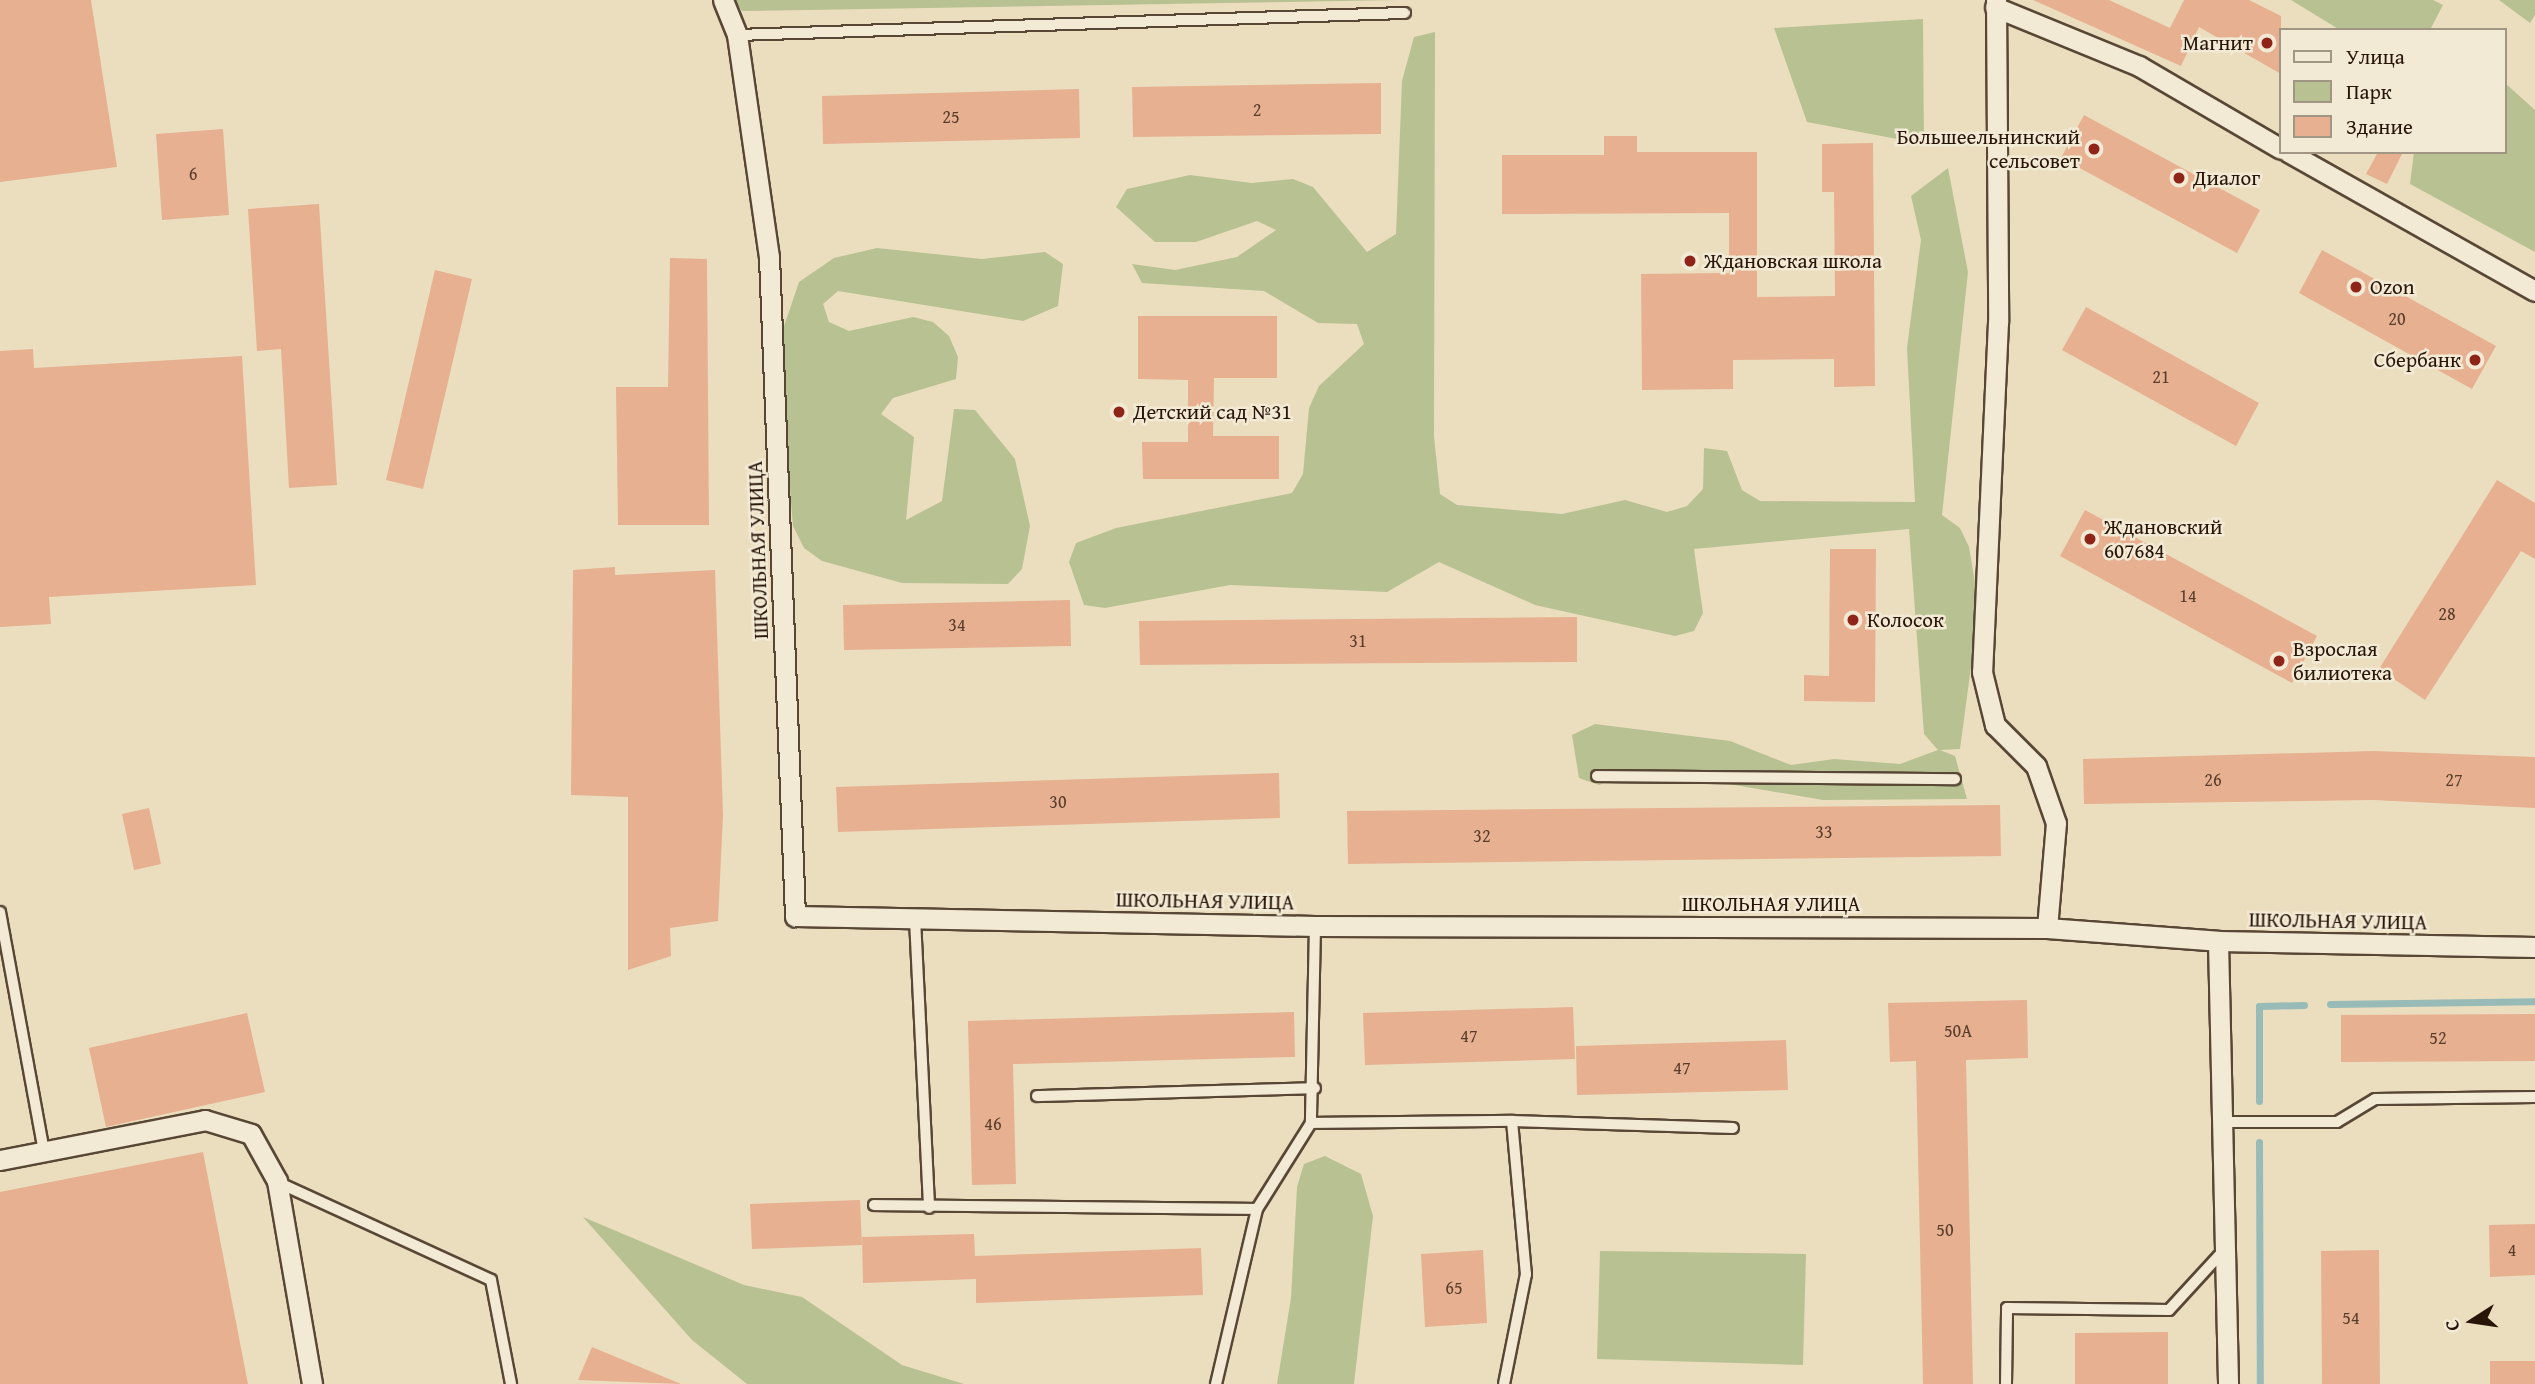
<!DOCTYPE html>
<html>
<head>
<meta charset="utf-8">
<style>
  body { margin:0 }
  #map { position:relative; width:2535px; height:1384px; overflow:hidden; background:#ebdebe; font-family:"Gentium Book Plus",serif }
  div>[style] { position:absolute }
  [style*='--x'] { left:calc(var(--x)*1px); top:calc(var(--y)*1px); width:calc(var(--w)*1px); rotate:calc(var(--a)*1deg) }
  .green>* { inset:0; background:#b8c191 }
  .stream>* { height:7px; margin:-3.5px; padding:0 3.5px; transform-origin:3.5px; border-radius:3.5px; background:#99bbb7 }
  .building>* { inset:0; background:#e6b091 }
  .roads { filter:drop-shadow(2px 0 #594736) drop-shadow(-2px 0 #594736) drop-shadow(0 2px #594736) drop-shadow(0 -2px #594736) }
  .service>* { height:10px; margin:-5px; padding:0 5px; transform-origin:5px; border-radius:5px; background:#f2ead5 }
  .minor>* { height:19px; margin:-9.5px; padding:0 9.5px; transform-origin:9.5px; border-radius:9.5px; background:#f2ead5 }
  .dots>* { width:19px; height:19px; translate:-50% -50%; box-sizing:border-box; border:4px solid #f2ead5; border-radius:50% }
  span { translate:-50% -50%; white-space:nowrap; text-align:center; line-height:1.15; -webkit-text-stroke:5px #f2ead5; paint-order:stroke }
  .number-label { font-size:18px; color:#583c2a }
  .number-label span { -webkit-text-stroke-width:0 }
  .poi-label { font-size:21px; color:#281508 }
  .right { translate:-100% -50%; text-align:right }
  .left { translate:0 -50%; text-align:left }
  .street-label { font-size:21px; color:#281508 }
  .legend { position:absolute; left:2279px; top:28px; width:228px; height:126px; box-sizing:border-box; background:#f2ead5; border:2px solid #a19583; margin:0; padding:9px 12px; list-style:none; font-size:21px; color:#281508 }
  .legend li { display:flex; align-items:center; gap:14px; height:35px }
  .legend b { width:35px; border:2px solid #a19583 }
  .north { position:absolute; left:2437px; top:1286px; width:70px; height:70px; -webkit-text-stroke:5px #f2ead5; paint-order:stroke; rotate:258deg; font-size:19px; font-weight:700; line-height:28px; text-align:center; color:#281508 }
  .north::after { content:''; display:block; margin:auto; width:24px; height:32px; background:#281508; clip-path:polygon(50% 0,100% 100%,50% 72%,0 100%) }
</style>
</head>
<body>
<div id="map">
  <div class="green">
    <i style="clip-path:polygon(734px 0,1399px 0,742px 11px)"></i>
    <i style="clip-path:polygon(2291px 0,2433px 0,2443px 5px,2430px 30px,2340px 30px)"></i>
    <i style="clip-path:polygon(2499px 0,2535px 0,2535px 15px,2530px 23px)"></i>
    <i style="clip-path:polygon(1923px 19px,1924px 144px,1807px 122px,1774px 28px)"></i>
    <i style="clip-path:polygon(1435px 32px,1434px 436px,1440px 494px,1457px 505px,1562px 514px,1625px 500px,1667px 512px,1687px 506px,1703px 489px,1704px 448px,1727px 451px,1742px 490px,1760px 501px,1915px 502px,1907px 348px,1921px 240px,1911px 196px,1948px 168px,1968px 272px,1942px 515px,1960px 528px,1969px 547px,1979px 607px,1960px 749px,1940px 750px,1955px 756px,1967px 799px,1823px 800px,1658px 772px,1637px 771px,1599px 785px,1579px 778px,1572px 735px,1595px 724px,1730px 741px,1791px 765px,1834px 759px,1900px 764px,1938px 750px,1924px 734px,1909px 529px,1694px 549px,1703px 613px,1694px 631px,1675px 636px,1535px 605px,1439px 562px,1387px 592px,1230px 585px,1105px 608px,1084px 605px,1069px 562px,1076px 543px,1116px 528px,1292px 493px,1303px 474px,1309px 408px,1319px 386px,1364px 344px,1357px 324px,1318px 323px,1264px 291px,1142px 283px,1132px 264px,1175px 270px,1237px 257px,1276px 230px,1257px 221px,1196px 242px,1155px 242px,1116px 207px,1127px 189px,1190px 175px,1252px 183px,1293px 179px,1313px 187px,1367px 252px,1396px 234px,1402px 81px,1414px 37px)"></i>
    <i style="clip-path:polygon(2505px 83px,2535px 110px,2535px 252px,2410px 184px,2414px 152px,2505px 152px)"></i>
    <i style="clip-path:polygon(877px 248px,982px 259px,1045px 252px,1063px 264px,1058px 306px,1023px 321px,838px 291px,823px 304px,829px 322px,849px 331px,913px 317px,933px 322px,949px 336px,958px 357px,956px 379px,893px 398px,881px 414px,914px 437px,906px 520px,942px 501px,954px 409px,975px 410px,1015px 459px,1030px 526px,1022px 569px,1008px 584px,902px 583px,822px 561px,804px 548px,793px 526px,778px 344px,799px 282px,834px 258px)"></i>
    <i style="clip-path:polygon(1325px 1156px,1361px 1174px,1373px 1216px,1354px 1384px,1277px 1384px,1291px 1298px,1297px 1187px,1304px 1164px)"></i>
    <i style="clip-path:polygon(583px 1217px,744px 1285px,802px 1297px,902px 1365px,964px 1384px,747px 1384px,692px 1340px)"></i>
    <i style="clip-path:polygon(1600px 1251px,1806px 1254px,1803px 1365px,1597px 1359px)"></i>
  </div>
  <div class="stream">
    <i style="--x:2330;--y:1004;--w:205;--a:-0.8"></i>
    <i style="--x:2259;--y:1101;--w:95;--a:-90"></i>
    <i style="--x:2259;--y:1006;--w:45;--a:-1.3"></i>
    <i style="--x:2259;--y:1142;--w:242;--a:89.8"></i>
  </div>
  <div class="building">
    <i style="clip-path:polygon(0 0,91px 0,117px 167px,0 182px)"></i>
    <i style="clip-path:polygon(2033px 0,2109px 0,2170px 28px,2184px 0,2249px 0,2281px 16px,2281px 74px,2199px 27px,2181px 66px)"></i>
    <i style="clip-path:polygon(1381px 83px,1381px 134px,1133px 137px,1132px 87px)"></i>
    <i style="clip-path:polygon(1079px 89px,1080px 138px,823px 144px,822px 96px)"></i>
    <i style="clip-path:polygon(2084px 115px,2260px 210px,2237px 253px,2061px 158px)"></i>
    <i style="clip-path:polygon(223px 129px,229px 215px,162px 220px,156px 134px)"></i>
    <i style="clip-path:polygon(1604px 136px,1637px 136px,1637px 152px,1757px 152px,1757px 297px,1835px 296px,1834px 192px,1822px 192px,1822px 144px,1873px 143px,1875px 386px,1834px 387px,1834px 359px,1733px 360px,1733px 389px,1642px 390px,1641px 274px,1729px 273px,1729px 213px,1502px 214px,1502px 155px,1604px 155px)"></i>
    <i style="clip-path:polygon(2378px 152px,2403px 152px,2387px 184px,2366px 174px)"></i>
    <i style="clip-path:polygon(319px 204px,337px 485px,289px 488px,281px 349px,257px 351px,248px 209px)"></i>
    <i style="clip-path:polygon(2322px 250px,2496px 346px,2472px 389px,2299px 293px)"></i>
    <i style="clip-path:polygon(670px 258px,707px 259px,709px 525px,618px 525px,616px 387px,668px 387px)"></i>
    <i style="clip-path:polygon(435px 270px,472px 279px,423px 489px,386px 480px)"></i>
    <i style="clip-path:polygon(2086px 307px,2259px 403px,2236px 446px,2062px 350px)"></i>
    <i style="clip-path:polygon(1138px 316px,1277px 316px,1277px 378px,1214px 378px,1213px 436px,1279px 436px,1279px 479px,1143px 479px,1142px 442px,1188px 442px,1188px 380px,1138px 379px)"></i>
    <i style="clip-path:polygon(33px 349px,34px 368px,242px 356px,256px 585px,49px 597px,51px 624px,0 627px,0 351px)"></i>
    <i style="clip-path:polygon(2497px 480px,2535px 503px,2535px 559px,2521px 551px,2425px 700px,2379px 669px)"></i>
    <i style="clip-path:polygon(2085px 510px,2317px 636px,2292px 683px,2060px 556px)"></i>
    <i style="clip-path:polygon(1830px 549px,1876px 549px,1875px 702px,1804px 701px,1804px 675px,1829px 676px)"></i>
    <i style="clip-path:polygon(615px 567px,615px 575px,715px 570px,723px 815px,718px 921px,670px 928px,671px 956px,628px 970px,628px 797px,571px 795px,573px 570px)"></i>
    <i style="clip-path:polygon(1070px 600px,1071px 646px,844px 650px,843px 605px)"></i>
    <i style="clip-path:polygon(1577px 617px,1577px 662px,1140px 665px,1139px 621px)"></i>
    <i style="clip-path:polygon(2374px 751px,2535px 757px,2535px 808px,2373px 800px,2084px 804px,2083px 759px)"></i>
    <i style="clip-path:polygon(1279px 773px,1280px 818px,838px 832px,836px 787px)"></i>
    <i style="clip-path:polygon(2000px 805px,2001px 856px,1348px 864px,1347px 811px)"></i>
    <i style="clip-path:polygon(149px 808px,161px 864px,134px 870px,122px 814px)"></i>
    <i style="clip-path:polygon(2027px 1000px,2028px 1058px,1966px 1060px,1973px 1384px,1923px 1384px,1916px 1061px,1890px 1062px,1888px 1003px)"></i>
    <i style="clip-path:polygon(1573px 1007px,1575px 1059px,1365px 1065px,1363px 1013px)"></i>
    <i style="clip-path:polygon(1294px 1012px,1295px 1057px,1013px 1064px,1016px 1184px,972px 1185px,968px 1021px)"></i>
    <i style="clip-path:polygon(247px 1013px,265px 1092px,106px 1127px,89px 1048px)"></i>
    <i style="clip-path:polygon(2535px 1014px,2535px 1061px,2341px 1062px,2341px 1015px)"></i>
    <i style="clip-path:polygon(1786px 1040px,1788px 1090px,1577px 1095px,1576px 1046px)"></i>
    <i style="clip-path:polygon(203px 1152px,248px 1384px,0 1384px,0 1192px)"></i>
    <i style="clip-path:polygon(860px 1200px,862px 1245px,752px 1249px,750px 1204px)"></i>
    <i style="clip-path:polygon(2535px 1224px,2535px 1275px,2490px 1277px,2489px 1225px)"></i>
    <i style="clip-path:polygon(974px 1234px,975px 1256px,1201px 1248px,1203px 1295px,976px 1303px,976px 1279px,863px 1283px,862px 1237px)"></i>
    <i style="clip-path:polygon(1483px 1250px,1487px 1323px,1425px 1327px,1421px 1254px)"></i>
    <i style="clip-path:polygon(2379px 1250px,2380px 1384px,2322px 1384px,2321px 1251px)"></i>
    <i style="clip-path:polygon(2168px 1332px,2168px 1384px,2075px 1384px,2075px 1333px)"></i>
    <i style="clip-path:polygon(592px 1347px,681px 1384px,578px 1380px)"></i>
    <i style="clip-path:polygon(2490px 1361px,2535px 1361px,2535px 1384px,2490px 1384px)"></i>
  </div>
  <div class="roads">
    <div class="service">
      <i style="--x:737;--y:35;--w:668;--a:-1.89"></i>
      <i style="--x:1597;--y:776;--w:358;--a:0.5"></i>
      <i style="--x:0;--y:912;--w:243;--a:79.6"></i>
      <i style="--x:915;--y:919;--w:289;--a:87.2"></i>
      <i style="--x:1315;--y:926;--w:197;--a:91.2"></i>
      <i style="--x:1311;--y:1123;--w:201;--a:-0.6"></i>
      <i style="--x:1512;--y:1121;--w:154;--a:84.8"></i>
      <i style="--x:1526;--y:1274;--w:112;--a:101.3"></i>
      <i style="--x:1037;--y:1096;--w:278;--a:-1.6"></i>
      <i style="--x:1512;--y:1121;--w:221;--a:1.8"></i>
      <i style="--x:2225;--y:1122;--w:112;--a:0"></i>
      <i style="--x:2337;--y:1122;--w:44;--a:-31.2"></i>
      <i style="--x:2375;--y:1099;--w:160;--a:-0.7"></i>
      <i style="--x:277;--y:1182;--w:235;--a:24.6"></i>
      <i style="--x:491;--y:1280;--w:106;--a:79.1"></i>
      <i style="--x:874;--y:1205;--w:383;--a:0.6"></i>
      <i style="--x:1216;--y:1384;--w:180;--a:-76.8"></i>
      <i style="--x:1257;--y:1209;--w:102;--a:-57.9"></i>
      <i style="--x:2006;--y:1384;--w:76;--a:-89.2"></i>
      <i style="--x:2007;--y:1308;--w:162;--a:0.7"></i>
      <i style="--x:2169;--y:1310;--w:80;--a:-47.5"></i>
    </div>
    <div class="minor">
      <i style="--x:723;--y:0;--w:38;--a:68"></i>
      <i style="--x:737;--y:35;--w:224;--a:81.8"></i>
      <i style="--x:769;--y:257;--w:660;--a:87.74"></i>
      <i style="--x:795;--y:916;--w:520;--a:1.1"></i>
      <i style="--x:1315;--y:926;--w:732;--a:0.16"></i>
      <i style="--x:2047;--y:928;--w:171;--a:4.3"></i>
      <i style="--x:2218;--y:941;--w:317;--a:1.1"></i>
      <i style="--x:1996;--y:0;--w:322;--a:89.6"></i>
      <i style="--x:1998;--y:322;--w:350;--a:92.6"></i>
      <i style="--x:1982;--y:672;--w:55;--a:76.2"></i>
      <i style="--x:1995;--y:725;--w:58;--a:45"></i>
      <i style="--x:2036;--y:766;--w:60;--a:70.7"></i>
      <i style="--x:2056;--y:823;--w:105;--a:94.9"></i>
      <i style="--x:1995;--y:7;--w:156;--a:22.3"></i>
      <i style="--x:2139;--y:66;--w:164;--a:30.3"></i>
      <i style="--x:2288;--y:152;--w:283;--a:29.4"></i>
      <i style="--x:2218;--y:941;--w:443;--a:88.7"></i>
      <i style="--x:0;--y:1160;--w:209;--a:-11"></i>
      <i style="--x:205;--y:1120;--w:48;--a:16.9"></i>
      <i style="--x:251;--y:1134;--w:54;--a:61"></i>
      <i style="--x:277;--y:1181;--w:206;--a:80.2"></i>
    </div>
  </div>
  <div class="dots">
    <i style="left:2267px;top:43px;background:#8f2418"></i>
    <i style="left:2094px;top:149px;background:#8f2418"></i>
    <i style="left:2179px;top:178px;background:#8f2418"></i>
    <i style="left:1690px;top:261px;background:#8f2418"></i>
    <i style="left:2356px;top:287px;background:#8f2418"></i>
    <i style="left:2475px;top:360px;background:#8f2418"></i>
    <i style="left:1119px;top:412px;background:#8f2418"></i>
    <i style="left:2090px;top:539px;background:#8f2418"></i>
    <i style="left:1853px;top:620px;background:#8f2418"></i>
    <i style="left:2279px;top:661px;background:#8f2418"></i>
  </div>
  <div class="number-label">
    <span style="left:1257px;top:110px">2</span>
    <span style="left:951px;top:117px">25</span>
    <span style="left:193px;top:174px">6</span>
    <span style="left:2397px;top:319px">20</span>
    <span style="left:2161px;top:377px">21</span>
    <span style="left:2188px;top:596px">14</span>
    <span style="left:2447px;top:614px">28</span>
    <span style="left:957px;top:625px">34</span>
    <span style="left:1358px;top:641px">31</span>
    <span style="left:2213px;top:780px">26</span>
    <span style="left:2454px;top:780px">27</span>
    <span style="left:1058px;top:802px">30</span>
    <span style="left:1824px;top:832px">33</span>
    <span style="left:1482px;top:836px">32</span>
    <span style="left:1958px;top:1031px">50А</span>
    <span style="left:1469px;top:1036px">47</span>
    <span style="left:2438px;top:1038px">52</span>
    <span style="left:1682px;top:1068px">47</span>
    <span style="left:993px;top:1124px">46</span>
    <span style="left:1945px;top:1230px">50</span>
    <span style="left:2512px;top:1250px">4</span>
    <span style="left:1454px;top:1288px">65</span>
    <span style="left:2351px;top:1318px">54</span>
  </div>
  <div class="poi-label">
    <span class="right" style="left:2253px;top:43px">Магнит</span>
    <span class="right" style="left:2080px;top:149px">Большеельнинский<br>сельсовет</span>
    <span class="left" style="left:2193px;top:178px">Диалог</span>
    <span class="left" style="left:1704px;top:261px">Ждановская школа</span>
    <span class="left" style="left:2370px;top:287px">Ozon</span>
    <span class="right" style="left:2461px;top:360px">Сбербанк</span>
    <span class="left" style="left:1133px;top:412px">Детский сад №31</span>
    <span class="left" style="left:2104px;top:539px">Ждановский<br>607684</span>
    <span class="left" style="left:1867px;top:620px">Колосок</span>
    <span class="left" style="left:2293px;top:661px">Взрослая<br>билиотека</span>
  </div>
  <div class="street-label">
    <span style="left:758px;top:550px;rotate:-92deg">ШКОЛЬНАЯ УЛИЦА</span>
    <span style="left:1205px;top:901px;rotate:1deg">ШКОЛЬНАЯ УЛИЦА</span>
    <span style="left:1771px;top:904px">ШКОЛЬНАЯ УЛИЦА</span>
    <span style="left:2338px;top:921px;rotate:1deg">ШКОЛЬНАЯ УЛИЦА</span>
  </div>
  <ul class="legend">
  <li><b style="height:9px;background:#f2ead5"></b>Улица</li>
  <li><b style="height:19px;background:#b8c191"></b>Парк</li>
  <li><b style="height:19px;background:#e6b091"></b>Здание</li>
  </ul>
  <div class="north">С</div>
</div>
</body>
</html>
